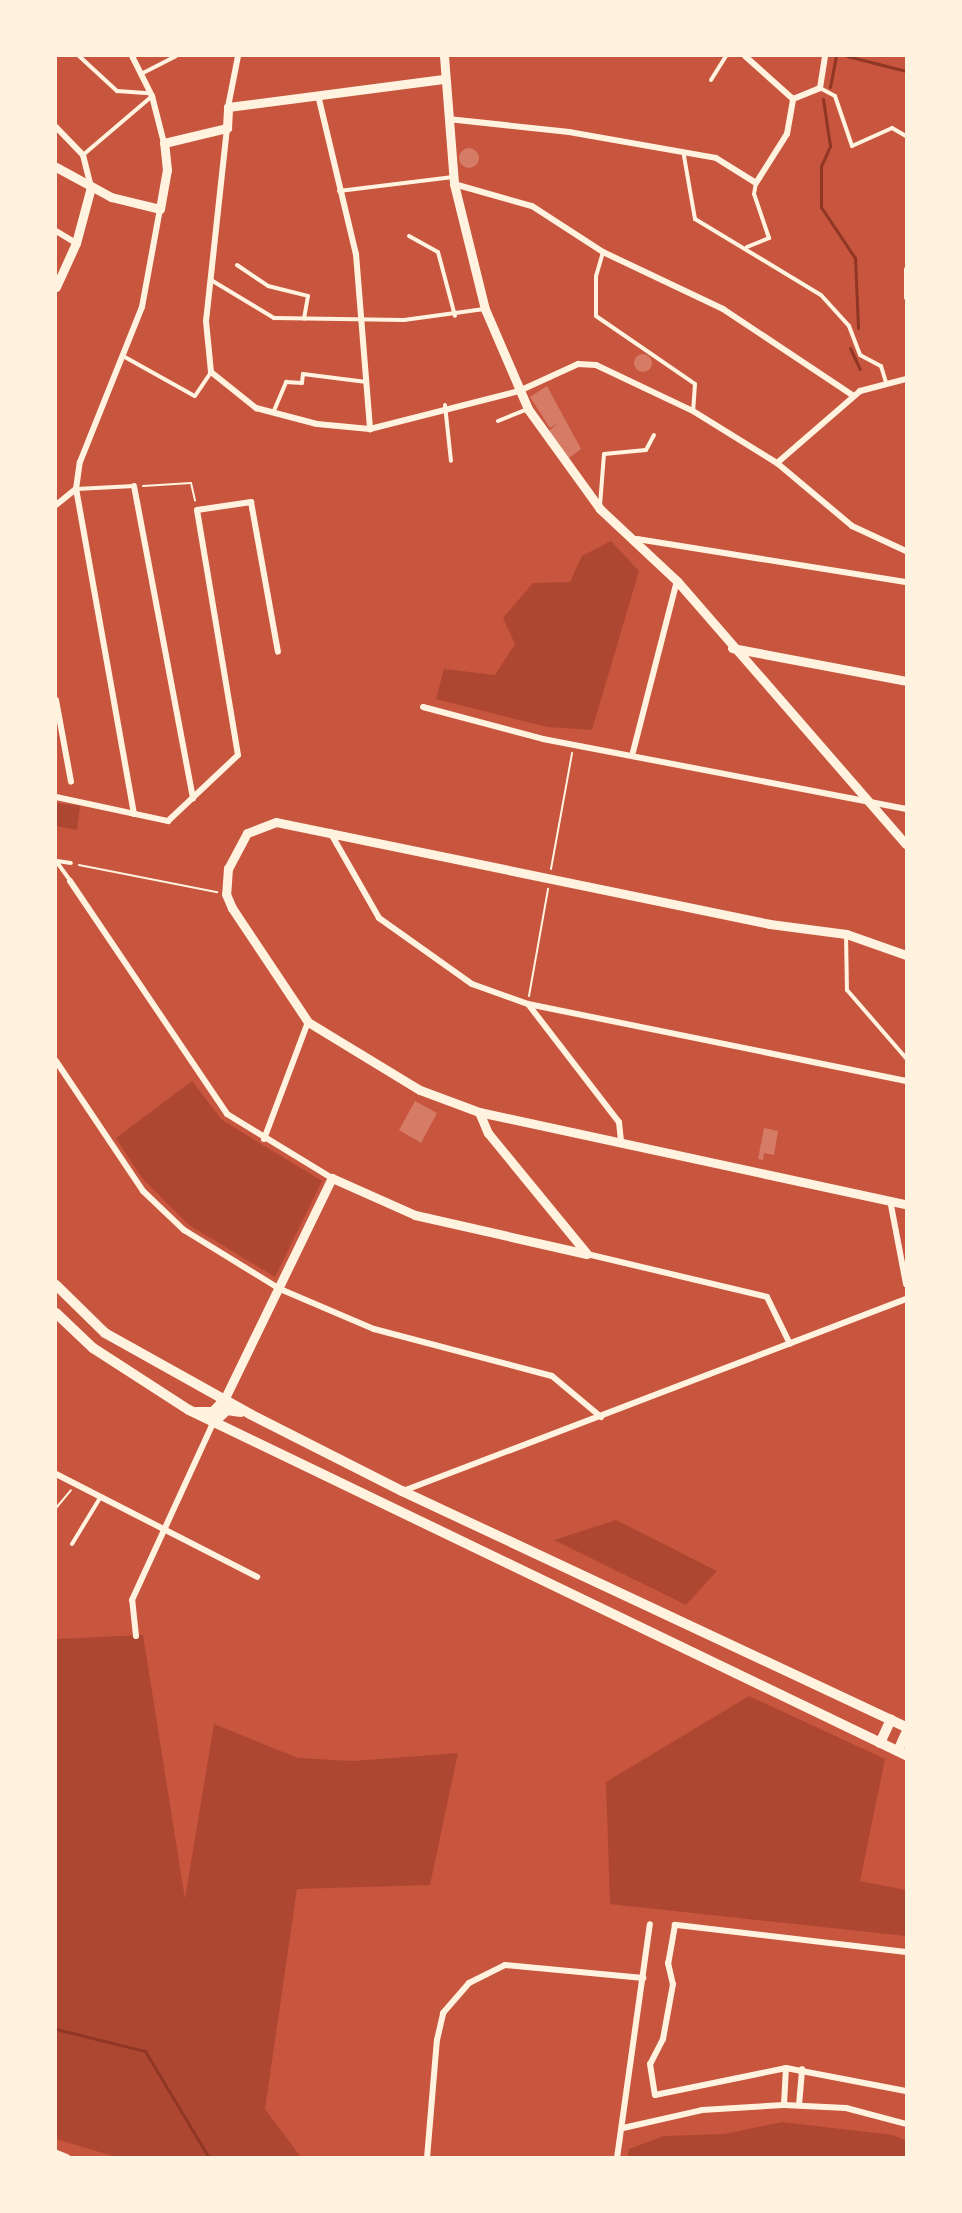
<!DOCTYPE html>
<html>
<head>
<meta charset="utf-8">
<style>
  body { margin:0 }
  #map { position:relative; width:962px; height:2213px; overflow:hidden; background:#c8553d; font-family:Signika,sans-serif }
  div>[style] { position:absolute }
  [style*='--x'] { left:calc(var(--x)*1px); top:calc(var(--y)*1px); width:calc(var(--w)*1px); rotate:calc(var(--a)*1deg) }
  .green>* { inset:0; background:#ae4732 }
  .stream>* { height:3px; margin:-1.5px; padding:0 1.5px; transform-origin:1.5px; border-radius:1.5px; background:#8f3625 }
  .building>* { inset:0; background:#d67c66 }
  .round { border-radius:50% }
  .path>* { height:2px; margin:-1px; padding:0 1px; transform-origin:1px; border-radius:1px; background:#fff3e0 }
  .service>* { height:4px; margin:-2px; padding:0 2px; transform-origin:2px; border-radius:2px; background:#fff3e0 }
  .minor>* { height:6px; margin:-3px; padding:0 3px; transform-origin:3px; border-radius:3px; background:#fff3e0 }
  .tertiary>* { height:9px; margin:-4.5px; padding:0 4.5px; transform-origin:4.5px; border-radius:4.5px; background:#fff3e0 }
  .secondary>* { height:10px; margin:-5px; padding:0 5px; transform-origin:5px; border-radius:5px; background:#fff3e0 }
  span { translate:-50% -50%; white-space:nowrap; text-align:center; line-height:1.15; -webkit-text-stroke:6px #fff3e0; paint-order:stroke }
  .frame { position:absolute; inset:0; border:57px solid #fff3e0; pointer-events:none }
</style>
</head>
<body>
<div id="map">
  <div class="green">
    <i style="clip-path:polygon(611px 541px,639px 571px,592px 730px,547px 727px,436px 699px,444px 669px,495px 675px,515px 644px,503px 618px,533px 583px,570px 582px,582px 556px)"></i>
    <i style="clip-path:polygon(56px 803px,80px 806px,77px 830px,56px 826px)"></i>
    <i style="clip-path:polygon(192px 1081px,222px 1120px,322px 1181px,275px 1277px,189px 1225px,142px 1178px,116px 1138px)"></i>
    <i style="clip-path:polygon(616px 1520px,717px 1571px,686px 1605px,554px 1540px)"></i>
    <i style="clip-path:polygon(143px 1635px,185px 1899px,214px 1724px,298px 1758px,353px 1761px,458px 1753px,430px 1885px,297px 1889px,265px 2109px,301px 2157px,116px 2157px,56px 2139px,56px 1639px)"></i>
    <i style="clip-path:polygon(749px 1696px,885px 1759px,860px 1881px,906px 1890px,906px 1936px,610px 1904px,606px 1782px)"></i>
    <i style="clip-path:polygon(782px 2122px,892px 2135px,906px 2140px,906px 2157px,627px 2157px,629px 2149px,664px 2136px,724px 2134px)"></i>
  </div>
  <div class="stream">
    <i style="--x:847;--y:56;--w:61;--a:14.3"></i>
    <i style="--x:830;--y:87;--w:32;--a:-79"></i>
    <i style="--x:823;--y:99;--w:48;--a:81.5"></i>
    <i style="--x:830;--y:146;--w:22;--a:114"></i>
    <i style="--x:821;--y:166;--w:41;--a:90"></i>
    <i style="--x:821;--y:207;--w:61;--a:56.3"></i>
    <i style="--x:855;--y:258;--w:70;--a:87.5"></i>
    <i style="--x:850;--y:348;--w:23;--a:65"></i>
    <i style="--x:56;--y:2029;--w:92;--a:13.9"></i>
    <i style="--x:145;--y:2051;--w:125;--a:59.1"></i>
  </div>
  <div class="building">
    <i class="round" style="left:459px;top:148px;width:20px;height:20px"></i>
    <i class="round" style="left:634px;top:354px;width:18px;height:18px"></i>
    <i style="clip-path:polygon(547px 386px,581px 449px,569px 458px,549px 431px,559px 422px,550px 428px,530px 397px)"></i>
    <i style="clip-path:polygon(415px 1101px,437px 1113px,421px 1143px,399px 1130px)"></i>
    <i style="clip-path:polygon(764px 1128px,778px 1131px,774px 1155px,764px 1153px,763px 1160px,758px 1159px)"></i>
  </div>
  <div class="path">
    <i style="--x:143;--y:486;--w:48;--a:-3.6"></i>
    <i style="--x:191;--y:483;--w:18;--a:77"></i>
    <i style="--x:79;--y:865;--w:141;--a:11.1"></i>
    <i style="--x:551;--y:869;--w:118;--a:-79.7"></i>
    <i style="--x:529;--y:996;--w:109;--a:-79.9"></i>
    <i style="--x:56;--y:1508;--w:23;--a:-50"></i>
  </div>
  <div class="service">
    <i style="--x:79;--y:56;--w:52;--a:42.6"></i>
    <i style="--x:117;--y:91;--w:32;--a:4"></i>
    <i style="--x:141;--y:74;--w:39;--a:-27"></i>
    <i style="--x:711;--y:80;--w:28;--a:-58"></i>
    <i style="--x:820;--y:88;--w:17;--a:28"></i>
    <i style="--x:835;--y:96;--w:53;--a:71.2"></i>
    <i style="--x:852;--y:146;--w:44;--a:-24.2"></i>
    <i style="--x:892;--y:128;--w:16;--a:30"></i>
    <i style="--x:83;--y:155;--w:91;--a:-40.5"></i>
    <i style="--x:684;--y:156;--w:64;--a:80.1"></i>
    <i style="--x:695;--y:219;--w:147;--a:31.1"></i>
    <i style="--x:821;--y:295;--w:42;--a:47.9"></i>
    <i style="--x:849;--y:326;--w:31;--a:69"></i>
    <i style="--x:860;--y:355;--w:24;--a:28"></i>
    <i style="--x:881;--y:366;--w:17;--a:73"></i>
    <i style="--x:339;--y:191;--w:115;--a:-7"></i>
    <i style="--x:409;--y:236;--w:33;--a:29"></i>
    <i style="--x:438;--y:252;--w:66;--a:75.1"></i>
    <i style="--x:747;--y:247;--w:24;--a:-22"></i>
    <i style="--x:769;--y:238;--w:46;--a:-108.8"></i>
    <i style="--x:754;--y:194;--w:11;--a:-80"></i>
    <i style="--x:603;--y:252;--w:25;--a:106"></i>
    <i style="--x:596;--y:276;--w:40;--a:90"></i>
    <i style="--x:596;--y:316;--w:120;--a:34.5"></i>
    <i style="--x:695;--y:384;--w:27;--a:94"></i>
    <i style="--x:237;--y:265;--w:37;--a:34"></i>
    <i style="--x:268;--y:286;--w:41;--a:14"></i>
    <i style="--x:308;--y:296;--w:23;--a:100"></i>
    <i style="--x:906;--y:269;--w:29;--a:90"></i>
    <i style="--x:211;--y:280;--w:74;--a:31.1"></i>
    <i style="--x:274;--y:318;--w:130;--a:0.9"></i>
    <i style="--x:404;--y:320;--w:81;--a:-7.8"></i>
    <i style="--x:123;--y:356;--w:82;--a:29.1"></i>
    <i style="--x:195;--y:396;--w:29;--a:-56"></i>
    <i style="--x:445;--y:405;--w:56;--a:83.9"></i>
    <i style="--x:273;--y:413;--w:34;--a:-67"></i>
    <i style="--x:286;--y:382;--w:16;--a:4"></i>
    <i style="--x:302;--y:383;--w:9;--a:-84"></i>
    <i style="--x:303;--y:374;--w:64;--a:7.2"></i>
    <i style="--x:498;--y:421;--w:31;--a:-22"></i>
    <i style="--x:76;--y:489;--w:58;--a:-3"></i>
    <i style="--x:600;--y:505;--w:51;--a:-85.5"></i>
    <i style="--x:604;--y:454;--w:42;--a:-5.4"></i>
    <i style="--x:646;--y:450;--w:17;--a:-62"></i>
    <i style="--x:56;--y:861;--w:24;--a:54"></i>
    <i style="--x:57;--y:861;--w:14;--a:8"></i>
    <i style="--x:846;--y:934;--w:56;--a:89"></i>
    <i style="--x:847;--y:990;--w:90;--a:49.1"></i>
    <i style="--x:72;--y:1544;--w:54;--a:-58.7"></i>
  </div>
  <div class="minor">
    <i style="--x:132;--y:56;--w:45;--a:63.4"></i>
    <i style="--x:152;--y:96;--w:49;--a:75.7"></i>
    <i style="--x:745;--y:56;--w:64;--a:41.9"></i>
    <i style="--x:318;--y:95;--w:163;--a:76.6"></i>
    <i style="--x:356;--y:254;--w:176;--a:85.4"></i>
    <i style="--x:793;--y:99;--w:29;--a:-22"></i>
    <i style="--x:820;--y:88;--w:32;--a:-81"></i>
    <i style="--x:228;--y:107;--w:52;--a:-78.9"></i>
    <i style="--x:448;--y:119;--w:122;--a:6.1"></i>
    <i style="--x:569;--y:132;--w:149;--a:10"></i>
    <i style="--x:716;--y:158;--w:47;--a:32"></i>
    <i style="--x:756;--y:183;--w:58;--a:-57.7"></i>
    <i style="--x:787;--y:134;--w:36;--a:-80"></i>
    <i style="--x:56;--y:127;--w:39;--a:46"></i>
    <i style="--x:83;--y:155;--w:32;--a:76"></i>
    <i style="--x:227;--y:128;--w:194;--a:96.2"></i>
    <i style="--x:206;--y:321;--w:51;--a:84.4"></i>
    <i style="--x:211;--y:372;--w:58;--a:38.7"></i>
    <i style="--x:256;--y:408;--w:63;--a:14.7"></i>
    <i style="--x:317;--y:424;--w:53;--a:5.4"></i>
    <i style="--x:370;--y:429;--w:154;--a:-14.3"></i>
    <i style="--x:519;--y:391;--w:65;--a:-24.6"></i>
    <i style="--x:578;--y:364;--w:18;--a:3"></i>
    <i style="--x:596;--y:365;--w:107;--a:25.4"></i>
    <i style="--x:693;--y:411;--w:99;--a:31.8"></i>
    <i style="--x:777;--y:463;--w:98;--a:40"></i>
    <i style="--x:852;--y:526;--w:60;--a:24.8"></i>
    <i style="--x:454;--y:184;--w:81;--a:15.8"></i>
    <i style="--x:532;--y:206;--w:85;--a:32.9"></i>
    <i style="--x:603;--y:252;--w:133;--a:25.4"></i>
    <i style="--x:723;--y:309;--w:157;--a:33.6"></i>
    <i style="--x:56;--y:231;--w:23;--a:31"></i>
    <i style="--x:777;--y:463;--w:110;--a:-40.9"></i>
    <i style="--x:860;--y:391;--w:48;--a:-14.6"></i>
    <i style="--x:134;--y:486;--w:318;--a:79.3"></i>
    <i style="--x:56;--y:505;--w:26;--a:-39"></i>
    <i style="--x:637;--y:539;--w:272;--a:9.1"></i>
    <i style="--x:56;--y:700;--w:83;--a:79.6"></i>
    <i style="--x:423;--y:707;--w:124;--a:14.9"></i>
    <i style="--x:543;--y:739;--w:370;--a:10.9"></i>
    <i style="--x:633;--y:752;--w:177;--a:-75.6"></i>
    <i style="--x:56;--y:797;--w:115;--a:12.1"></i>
    <i style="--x:168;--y:821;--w:96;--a:-43.3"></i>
    <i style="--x:238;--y:755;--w:248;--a:-99.5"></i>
    <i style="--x:197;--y:510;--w:55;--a:-8.4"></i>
    <i style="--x:251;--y:502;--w:152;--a:79.8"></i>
    <i style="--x:134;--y:814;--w:330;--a:-100.1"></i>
    <i style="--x:76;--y:489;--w:27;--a:-82"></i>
    <i style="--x:80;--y:462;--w:167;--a:-68.2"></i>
    <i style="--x:142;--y:307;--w:100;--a:-79.6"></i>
    <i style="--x:330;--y:832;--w:99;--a:60.3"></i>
    <i style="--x:379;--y:918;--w:114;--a:35.4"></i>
    <i style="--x:472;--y:984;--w:59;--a:19.7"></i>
    <i style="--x:528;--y:1004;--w:386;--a:11.5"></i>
    <i style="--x:70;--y:881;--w:281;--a:56"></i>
    <i style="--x:227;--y:1114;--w:123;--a:31.4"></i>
    <i style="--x:528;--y:1004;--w:149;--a:52.4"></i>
    <i style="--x:619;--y:1122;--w:20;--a:84"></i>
    <i style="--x:56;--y:1061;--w:156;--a:56.2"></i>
    <i style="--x:143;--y:1191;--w:57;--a:43.6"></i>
    <i style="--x:184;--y:1230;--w:113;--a:31.6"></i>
    <i style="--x:280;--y:1289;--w:102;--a:23.1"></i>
    <i style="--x:374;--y:1329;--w:184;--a:14.8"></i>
    <i style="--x:552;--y:1376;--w:64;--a:39.9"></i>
    <i style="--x:264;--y:1139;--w:125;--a:-69.4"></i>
    <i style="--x:890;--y:1200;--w:86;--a:79.2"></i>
    <i style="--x:587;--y:1254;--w:185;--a:13.4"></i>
    <i style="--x:767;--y:1297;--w:52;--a:63.9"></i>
    <i style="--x:56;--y:1474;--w:226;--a:27.1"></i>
    <i style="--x:403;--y:1491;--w:538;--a:-20.89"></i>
    <i style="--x:136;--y:1636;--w:36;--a:-96"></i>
    <i style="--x:132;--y:1600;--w:195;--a:-65.4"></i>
    <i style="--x:906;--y:1952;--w:233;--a:-173.3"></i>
    <i style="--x:675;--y:1925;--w:39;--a:100"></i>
    <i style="--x:668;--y:1963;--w:22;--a:77"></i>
    <i style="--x:673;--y:1984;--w:56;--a:100.3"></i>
    <i style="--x:663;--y:2039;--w:28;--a:117"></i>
    <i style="--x:650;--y:2064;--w:31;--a:81"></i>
    <i style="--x:655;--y:2095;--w:134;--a:-11.6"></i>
    <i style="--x:786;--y:2068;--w:122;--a:10.9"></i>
    <i style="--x:784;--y:2105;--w:37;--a:-87"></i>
    <i style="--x:799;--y:2105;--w:36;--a:-85"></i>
    <i style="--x:623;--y:2128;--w:81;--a:-12.8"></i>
    <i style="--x:702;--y:2110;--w:82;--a:-3.5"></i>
    <i style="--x:784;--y:2105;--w:62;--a:2.8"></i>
    <i style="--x:846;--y:2108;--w:62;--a:14.9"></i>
    <i style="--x:427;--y:2158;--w:118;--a:-85.2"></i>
    <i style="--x:437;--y:2040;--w:28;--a:-77"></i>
    <i style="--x:443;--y:2013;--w:40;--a:-49"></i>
    <i style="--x:469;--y:1983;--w:40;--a:-26.6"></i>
    <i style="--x:505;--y:1965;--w:139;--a:5.4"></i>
    <i style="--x:617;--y:2158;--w:236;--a:-82"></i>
  </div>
  <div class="tertiary">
    <i style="--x:444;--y:56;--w:128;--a:85.5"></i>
    <i style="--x:454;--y:184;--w:129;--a:76.1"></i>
    <i style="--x:485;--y:309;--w:109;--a:66.7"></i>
    <i style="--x:528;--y:409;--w:123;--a:54.2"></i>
    <i style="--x:600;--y:509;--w:105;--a:43.1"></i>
    <i style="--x:677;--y:581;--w:349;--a:49"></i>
    <i style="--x:56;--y:167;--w:63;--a:28.6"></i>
    <i style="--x:111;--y:197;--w:50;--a:13.8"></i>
    <i style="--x:160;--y:209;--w:40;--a:-80"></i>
    <i style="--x:167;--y:170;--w:27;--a:-96"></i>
    <i style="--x:164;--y:143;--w:65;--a:-13.4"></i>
    <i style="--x:227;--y:128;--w:21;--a:-87"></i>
    <i style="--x:228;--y:107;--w:217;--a:-7.4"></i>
    <i style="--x:56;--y:287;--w:48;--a:-65.6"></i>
    <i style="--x:76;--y:243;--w:58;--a:-75"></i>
    <i style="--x:732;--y:648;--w:177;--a:10.7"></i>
    <i style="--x:906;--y:955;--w:64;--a:-160.7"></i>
    <i style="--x:846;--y:934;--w:77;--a:-172.5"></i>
    <i style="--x:770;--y:924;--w:504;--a:-168.33"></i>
    <i style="--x:276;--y:822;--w:31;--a:159"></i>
    <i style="--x:247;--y:833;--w:40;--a:118"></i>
    <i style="--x:228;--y:868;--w:26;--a:94"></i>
    <i style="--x:226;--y:894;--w:15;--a:67"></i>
    <i style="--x:232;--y:908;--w:137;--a:56.3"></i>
    <i style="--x:308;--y:1022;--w:131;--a:31.3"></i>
    <i style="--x:420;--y:1090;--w:63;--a:20.4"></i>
    <i style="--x:479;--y:1112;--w:437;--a:12.2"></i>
    <i style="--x:479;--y:1112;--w:23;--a:67"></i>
    <i style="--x:488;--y:1133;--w:156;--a:50.7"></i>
    <i style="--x:224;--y:1400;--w:247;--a:-64.1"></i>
    <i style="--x:332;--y:1178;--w:91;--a:24"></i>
    <i style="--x:415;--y:1215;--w:176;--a:12.8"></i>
    <i style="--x:56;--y:2154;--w:11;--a:22"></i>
  </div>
  <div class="secondary">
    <i style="--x:56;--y:1285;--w:69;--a:44.4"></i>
    <i style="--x:105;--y:1333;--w:166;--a:29.2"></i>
    <i style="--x:250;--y:1414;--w:170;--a:26.9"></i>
    <i style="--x:402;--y:1491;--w:557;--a:25.09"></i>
    <i style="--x:56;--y:1313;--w:51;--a:43.4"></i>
    <i style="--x:93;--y:1348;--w:114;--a:32.9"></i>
    <i style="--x:189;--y:1410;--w:796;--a:25.7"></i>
    <i style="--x:197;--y:1412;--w:16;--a:0"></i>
    <i style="--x:213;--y:1412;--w:16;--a:-47"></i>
    <i style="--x:213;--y:1423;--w:19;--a:-43"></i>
    <i style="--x:227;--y:1410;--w:14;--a:8"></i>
    <i style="--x:880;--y:1743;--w:26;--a:-65"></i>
    <i style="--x:898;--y:1751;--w:20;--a:-66"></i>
  </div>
  <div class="frame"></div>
</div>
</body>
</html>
